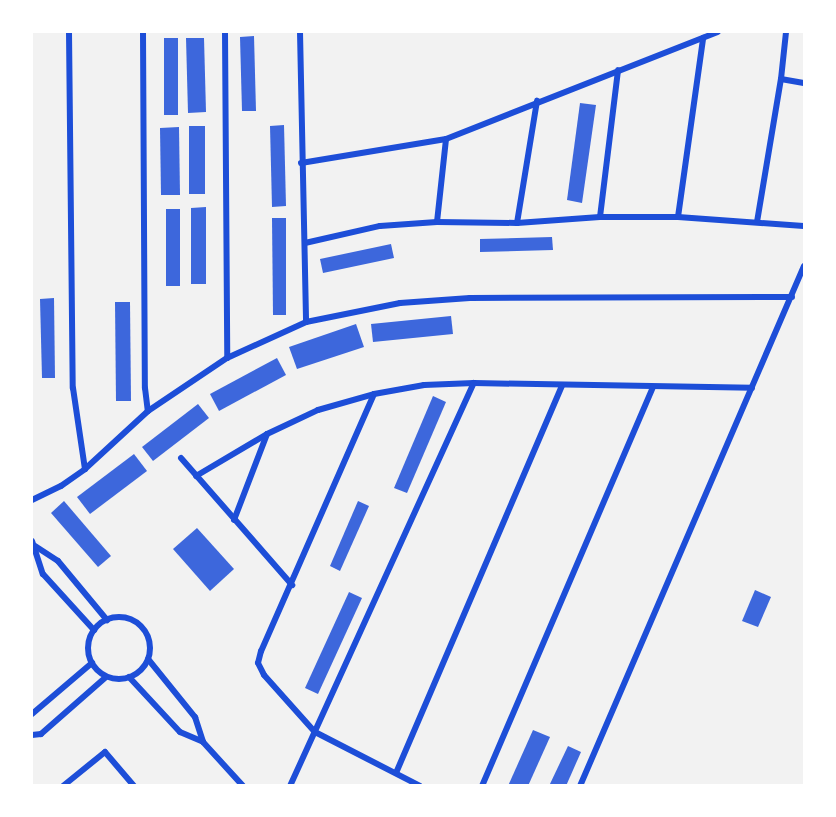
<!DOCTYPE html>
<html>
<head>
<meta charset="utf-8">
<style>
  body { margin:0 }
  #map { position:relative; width:836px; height:817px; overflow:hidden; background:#f2f2f2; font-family:"Public Sans",sans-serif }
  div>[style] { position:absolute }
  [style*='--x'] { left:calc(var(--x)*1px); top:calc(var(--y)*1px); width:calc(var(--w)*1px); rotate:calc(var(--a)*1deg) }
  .building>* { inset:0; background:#3d67dc }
  .minor>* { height:6px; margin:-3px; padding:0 3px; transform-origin:3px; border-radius:3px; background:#1d4ed8 }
  .minor>.ring { margin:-3px; padding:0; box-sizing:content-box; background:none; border:6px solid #1d4ed8; border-radius:50% }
  span { translate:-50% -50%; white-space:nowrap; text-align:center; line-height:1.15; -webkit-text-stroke:4.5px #fff; paint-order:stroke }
  .frame { position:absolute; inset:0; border:33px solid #fff; pointer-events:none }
</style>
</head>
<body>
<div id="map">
  <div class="building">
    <i style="clip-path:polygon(254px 36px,256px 111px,242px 111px,240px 37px)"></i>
    <i style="clip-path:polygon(164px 38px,178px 38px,178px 115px,164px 115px)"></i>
    <i style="clip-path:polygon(186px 38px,204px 38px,206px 112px,188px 113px)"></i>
    <i style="clip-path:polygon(580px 103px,596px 105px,582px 203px,567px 200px)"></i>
    <i style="clip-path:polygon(284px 125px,286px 206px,272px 207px,270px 126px)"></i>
    <i style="clip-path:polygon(189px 126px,205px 126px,205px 194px,189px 194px)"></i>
    <i style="clip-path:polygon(179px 127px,180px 195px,161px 195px,160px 128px)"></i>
    <i style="clip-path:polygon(206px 207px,206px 284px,191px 284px,191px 208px)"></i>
    <i style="clip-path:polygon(166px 209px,180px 209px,180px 286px,166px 286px)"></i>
    <i style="clip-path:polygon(272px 218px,286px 218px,286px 315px,273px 315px)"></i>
    <i style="clip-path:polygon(552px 237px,553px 250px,480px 252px,480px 239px)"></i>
    <i style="clip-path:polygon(391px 244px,394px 258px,323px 273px,320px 259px)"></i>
    <i style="clip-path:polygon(54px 298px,55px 378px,42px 378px,40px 299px)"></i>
    <i style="clip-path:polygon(115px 302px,130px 302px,131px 401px,116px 401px)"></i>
    <i style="clip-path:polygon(451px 316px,453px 334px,373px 342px,371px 324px)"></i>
    <i style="clip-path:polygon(356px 324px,364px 347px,297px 369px,289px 347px)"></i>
    <i style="clip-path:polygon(277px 358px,286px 375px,219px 411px,210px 394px)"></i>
    <i style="clip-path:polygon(433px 396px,446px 402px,407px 493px,394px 488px)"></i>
    <i style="clip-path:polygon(198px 404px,209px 418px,153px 461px,142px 447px)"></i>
    <i style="clip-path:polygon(134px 454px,147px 471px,90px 514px,77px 497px)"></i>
    <i style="clip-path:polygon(64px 501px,111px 556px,98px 567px,51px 513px)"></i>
    <i style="clip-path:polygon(358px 501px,369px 506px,340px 571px,330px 566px)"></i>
    <i style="clip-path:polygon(197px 528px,234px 569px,210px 591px,173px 549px)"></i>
    <i style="clip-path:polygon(755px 590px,771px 597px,758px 627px,742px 621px)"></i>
    <i style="clip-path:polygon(349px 592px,362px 598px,318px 694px,305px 688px)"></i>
    <i style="clip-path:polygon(533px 730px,550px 737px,528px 786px,508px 786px)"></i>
    <i style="clip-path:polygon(568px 746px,581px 752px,566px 786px,549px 786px)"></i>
  </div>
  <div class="minor">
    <i style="--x:69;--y:32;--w:356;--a:89.4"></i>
    <i style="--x:73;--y:388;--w:82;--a:81.6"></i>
    <i style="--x:143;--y:32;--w:356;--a:89.7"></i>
    <i style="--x:145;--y:388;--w:23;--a:83"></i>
    <i style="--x:225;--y:32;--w:326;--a:89.6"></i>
    <i style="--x:300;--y:32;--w:290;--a:88.8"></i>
    <i style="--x:781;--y:79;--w:23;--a:10"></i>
    <i style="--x:301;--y:163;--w:147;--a:-9.4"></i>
    <i style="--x:446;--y:139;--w:292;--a:-21.5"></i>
    <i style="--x:600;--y:217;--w:148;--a:-83"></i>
    <i style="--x:678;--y:217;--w:181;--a:-82"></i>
    <i style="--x:437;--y:222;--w:83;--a:-83.8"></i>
    <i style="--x:757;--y:222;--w:145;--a:-80.5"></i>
    <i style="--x:781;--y:79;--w:47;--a:-83.9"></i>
    <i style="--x:517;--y:223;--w:124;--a:-80.7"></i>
    <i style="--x:305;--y:243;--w:77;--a:-12.8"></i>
    <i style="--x:380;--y:226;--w:57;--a:-4"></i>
    <i style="--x:437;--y:222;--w:80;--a:0.7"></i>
    <i style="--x:517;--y:223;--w:83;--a:-4.1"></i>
    <i style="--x:600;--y:217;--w:78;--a:0"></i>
    <i style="--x:678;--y:217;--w:126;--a:4.1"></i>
    <i style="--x:374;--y:394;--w:281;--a:113.7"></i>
    <i style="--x:261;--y:651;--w:12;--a:104"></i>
    <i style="--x:258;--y:663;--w:13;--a:63"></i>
    <i style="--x:264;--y:675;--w:76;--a:48.2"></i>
    <i style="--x:315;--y:732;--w:118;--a:27.2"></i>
    <i style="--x:181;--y:458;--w:169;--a:48.8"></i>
    <i style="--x:196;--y:476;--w:82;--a:-30.6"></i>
    <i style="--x:267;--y:434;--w:56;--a:-25.2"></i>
    <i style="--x:318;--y:410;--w:58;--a:-15.9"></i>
    <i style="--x:374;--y:394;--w:51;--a:-10.2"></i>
    <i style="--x:424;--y:385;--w:50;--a:-2.3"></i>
    <i style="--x:474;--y:383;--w:278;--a:1"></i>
    <i style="--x:32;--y:500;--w:32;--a:-26"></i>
    <i style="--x:61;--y:486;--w:29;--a:-35"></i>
    <i style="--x:85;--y:469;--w:86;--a:-42.6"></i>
    <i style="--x:148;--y:411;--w:95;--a:-33.9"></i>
    <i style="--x:227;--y:358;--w:87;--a:-24.5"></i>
    <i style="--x:306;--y:322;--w:96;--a:-11.4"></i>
    <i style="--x:400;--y:303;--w:70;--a:-4.1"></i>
    <i style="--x:470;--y:298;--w:322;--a:-0.2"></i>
    <i style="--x:234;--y:520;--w:92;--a:-69"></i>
    <i style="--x:32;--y:541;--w:35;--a:72"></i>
    <i style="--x:43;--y:574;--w:76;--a:47.7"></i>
    <i style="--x:35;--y:546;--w:27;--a:33"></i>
    <i style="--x:58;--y:561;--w:77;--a:50.3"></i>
    <i class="ring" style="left:88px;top:617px;width:56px;height:56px"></i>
    <i style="--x:148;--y:659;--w:75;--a:51"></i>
    <i style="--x:195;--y:717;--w:26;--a:72"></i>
    <i style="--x:203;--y:742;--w:59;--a:47.7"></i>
    <i style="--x:129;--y:677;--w:75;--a:47.2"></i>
    <i style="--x:180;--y:732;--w:25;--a:23"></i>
    <i style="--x:32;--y:714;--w:79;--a:-40.4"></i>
    <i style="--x:32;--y:735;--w:9;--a:-6"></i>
    <i style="--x:41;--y:734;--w:86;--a:-41.2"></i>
    <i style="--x:396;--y:773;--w:421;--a:-66.8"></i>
    <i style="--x:63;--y:786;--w:54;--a:-39"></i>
    <i style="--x:105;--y:752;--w:45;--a:49.5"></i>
    <i style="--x:290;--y:786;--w:443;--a:-65.5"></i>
    <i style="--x:482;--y:786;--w:434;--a:-66.8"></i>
    <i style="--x:580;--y:786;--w:566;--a:-66.7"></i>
  </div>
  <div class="frame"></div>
</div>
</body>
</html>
